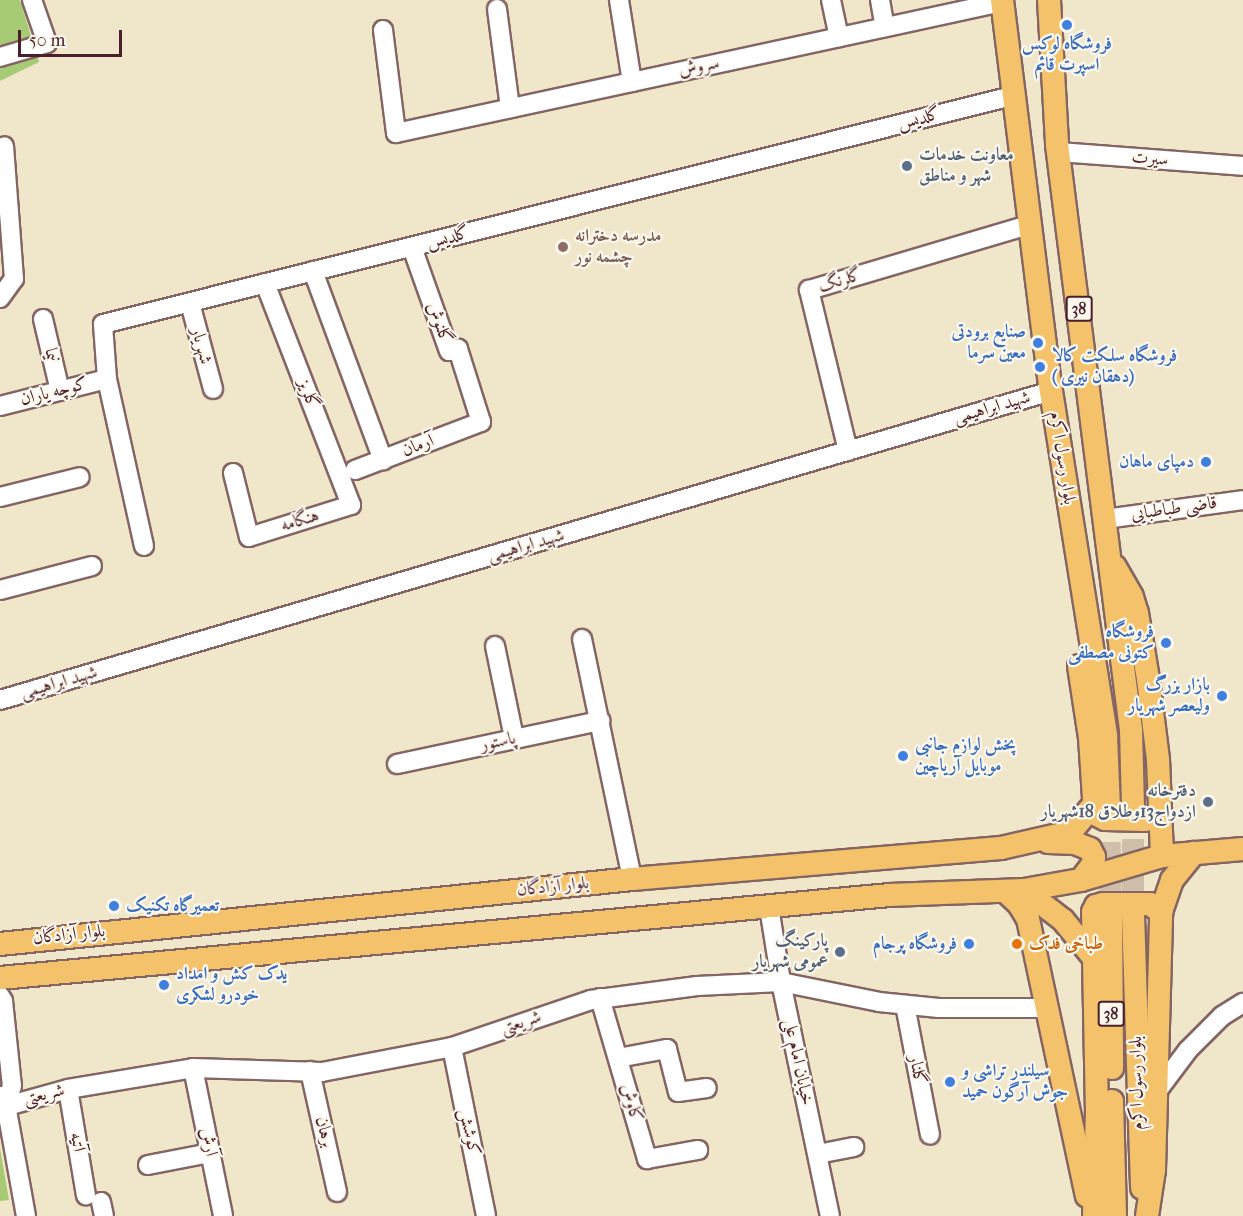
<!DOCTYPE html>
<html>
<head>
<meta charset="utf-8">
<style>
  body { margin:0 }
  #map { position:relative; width:1243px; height:1216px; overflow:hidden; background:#f0e6ca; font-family:"IM FELL French Canon",Amiri,serif }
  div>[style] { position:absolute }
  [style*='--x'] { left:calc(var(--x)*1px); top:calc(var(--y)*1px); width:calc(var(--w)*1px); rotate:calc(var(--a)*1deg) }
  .green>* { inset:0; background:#a7cb75 }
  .major-tunnel>* { height:22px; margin-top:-11px; transform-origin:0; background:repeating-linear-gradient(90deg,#cfbeaa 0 22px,transparent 0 33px) }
  .roads { filter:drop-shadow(2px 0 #846563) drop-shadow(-2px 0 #846563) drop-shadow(0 2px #846563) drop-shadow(0 -2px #846563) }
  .minor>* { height:18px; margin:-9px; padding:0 9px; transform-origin:9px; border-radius:9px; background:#fff }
  .major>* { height:22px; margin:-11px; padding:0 11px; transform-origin:11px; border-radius:11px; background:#f3c26a }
  .dots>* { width:16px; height:16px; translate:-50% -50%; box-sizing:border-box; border:3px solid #fbf7ec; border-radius:50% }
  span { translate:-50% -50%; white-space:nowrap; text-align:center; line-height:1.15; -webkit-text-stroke:4.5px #fbf7ec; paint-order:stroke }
  .shield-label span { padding:2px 4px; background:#fbf7ec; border:2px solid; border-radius:4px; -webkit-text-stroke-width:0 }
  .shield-label { font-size:16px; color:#4a1f2b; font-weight:700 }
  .shop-label { font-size:18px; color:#366cbe; font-weight:700 }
  .right { translate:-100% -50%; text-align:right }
  .left { translate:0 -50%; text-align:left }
  .street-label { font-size:18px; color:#4a1f2b }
  .service-label { font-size:18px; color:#4e5e75; font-weight:700 }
  .education-label { font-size:18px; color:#785e54; font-weight:700 }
  .food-label { font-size:18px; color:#c56008; font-weight:700 }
  .scale { position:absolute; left:18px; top:30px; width:104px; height:27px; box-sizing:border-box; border:3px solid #4a1f2b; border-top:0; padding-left:8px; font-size:18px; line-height:21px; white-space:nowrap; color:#4a1f2b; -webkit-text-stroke:4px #fbf7ec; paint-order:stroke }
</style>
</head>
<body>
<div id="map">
  <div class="green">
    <i style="clip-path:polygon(0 0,20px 0,39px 62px,0 81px)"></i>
    <i style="clip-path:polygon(0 1148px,9px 1200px,0 1201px)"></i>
  </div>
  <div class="major-tunnel">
    <i style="--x:1133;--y:806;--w:108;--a:90"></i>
    <i style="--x:1109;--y:809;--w:105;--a:88.9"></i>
  </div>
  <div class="roads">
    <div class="minor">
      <i style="--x:619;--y:0;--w:83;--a:81"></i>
      <i style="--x:831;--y:0;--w:38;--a:78"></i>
      <i style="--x:880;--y:0;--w:27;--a:80"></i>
      <i style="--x:497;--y:9;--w:100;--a:82.5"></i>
      <i style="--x:383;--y:30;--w:104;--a:82.8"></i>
      <i style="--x:396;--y:133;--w:620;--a:-12.2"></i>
      <i style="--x:0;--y:57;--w:49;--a:-16.6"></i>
      <i style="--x:47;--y:43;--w:46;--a:-109.2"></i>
      <i style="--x:1058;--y:152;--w:186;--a:4.3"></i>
      <i style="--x:313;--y:271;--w:202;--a:69.7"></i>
      <i style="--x:0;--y:298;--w:24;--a:-54"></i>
      <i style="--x:14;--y:279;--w:133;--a:-94.3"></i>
      <i style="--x:190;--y:303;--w:89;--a:75"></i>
      <i style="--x:43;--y:319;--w:74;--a:76.7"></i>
      <i style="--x:0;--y:406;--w:110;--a:-14.2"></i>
      <i style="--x:848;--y:451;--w:166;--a:-103.6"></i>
      <i style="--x:809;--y:290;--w:229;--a:-16.5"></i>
      <i style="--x:355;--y:470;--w:135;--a:-20.9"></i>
      <i style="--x:481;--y:422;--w:77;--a:-107.5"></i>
      <i style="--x:458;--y:349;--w:9;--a:167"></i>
      <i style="--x:449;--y:351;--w:110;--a:-109.6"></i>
      <i style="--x:233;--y:473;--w:66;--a:76"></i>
      <i style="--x:249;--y:537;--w:107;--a:-17.4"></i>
      <i style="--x:351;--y:505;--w:238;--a:-111.2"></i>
      <i style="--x:0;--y:497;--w:82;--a:-14"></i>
      <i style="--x:1105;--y:519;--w:139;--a:-7.8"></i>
      <i style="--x:144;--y:546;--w:171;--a:-102.5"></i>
      <i style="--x:107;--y:379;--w:55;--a:-94.2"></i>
      <i style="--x:103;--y:324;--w:937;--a:-14.08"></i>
      <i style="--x:0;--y:590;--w:95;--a:-14.6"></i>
      <i style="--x:582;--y:639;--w:245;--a:78.2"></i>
      <i style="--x:495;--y:646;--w:94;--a:78.3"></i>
      <i style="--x:0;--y:700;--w:1095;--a:-16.38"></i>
      <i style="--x:397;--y:764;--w:208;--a:-12"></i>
      <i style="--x:769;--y:907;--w:76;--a:80.9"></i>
      <i style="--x:781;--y:982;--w:239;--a:78.2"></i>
      <i style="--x:0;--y:996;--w:6;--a:59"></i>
      <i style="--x:3;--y:1001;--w:85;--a:84"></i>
      <i style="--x:12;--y:1086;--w:20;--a:108"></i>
      <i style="--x:600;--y:998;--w:168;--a:73.7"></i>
      <i style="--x:647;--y:1159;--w:52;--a:-10"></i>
      <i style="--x:905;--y:1005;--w:132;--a:79.1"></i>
      <i style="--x:452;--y:1047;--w:172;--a:78.6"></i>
      <i style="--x:618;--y:1058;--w:50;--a:-10.4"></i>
      <i style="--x:667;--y:1049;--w:44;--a:75.7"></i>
      <i style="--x:678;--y:1092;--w:29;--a:-8"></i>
      <i style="--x:193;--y:1068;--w:151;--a:78.5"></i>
      <i style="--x:310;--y:1071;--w:124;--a:77.4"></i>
      <i style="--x:68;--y:1089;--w:108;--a:80.4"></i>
      <i style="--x:1158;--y:1090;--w:50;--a:-53.1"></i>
      <i style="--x:1188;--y:1050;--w:48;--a:-45"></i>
      <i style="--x:1222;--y:1016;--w:25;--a:-32"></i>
      <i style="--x:1;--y:1096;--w:10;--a:61"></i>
      <i style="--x:6;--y:1105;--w:113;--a:79.8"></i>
      <i style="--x:0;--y:1108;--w:71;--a:-15.6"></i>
      <i style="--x:68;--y:1089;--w:127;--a:-9.5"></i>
      <i style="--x:193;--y:1068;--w:129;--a:1.8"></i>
      <i style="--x:322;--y:1072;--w:132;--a:-10.9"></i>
      <i style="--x:452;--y:1047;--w:147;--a:-18.7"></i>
      <i style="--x:591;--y:1000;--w:107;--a:-7.5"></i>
      <i style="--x:697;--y:986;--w:84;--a:-2.7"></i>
      <i style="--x:781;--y:982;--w:100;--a:11.5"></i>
      <i style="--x:879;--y:1002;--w:60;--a:5.7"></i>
      <i style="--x:939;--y:1008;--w:108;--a:0"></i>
      <i style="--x:818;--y:1154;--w:37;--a:-11"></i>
      <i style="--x:148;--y:1165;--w:63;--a:-11"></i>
      <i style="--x:101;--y:1202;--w:14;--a:78"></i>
    </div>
    <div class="major">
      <i style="--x:1002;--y:0;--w:394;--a:82.9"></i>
      <i style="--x:1051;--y:391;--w:349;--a:80.9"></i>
      <i style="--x:1106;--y:736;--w:73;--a:87.6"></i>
      <i style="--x:1049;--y:0;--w:145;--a:86.8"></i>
      <i style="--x:1057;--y:145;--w:590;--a:82.79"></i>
      <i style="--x:1131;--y:730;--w:76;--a:88.5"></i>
      <i style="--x:1115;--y:567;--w:34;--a:60"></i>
      <i style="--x:1132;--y:597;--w:17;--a:73"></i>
      <i style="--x:1137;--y:613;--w:67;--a:80.5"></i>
      <i style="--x:1148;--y:679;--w:81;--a:82.9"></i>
      <i style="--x:1158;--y:759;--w:97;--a:87.6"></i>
      <i style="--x:1079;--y:666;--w:73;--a:81.3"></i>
      <i style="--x:1090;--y:738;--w:76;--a:86.2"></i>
      <i style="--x:1095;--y:814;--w:11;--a:27"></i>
      <i style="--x:1105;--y:819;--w:40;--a:1.4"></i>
      <i style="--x:1145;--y:820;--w:16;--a:-22"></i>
      <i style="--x:1048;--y:842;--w:27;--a:2"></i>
      <i style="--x:1075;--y:843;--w:16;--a:22"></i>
      <i style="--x:1090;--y:849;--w:9;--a:63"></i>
      <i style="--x:1094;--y:857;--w:7;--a:98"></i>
      <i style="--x:1093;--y:864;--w:20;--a:127"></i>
      <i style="--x:1024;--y:890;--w:49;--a:37.6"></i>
      <i style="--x:1063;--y:920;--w:49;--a:50.8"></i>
      <i style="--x:1094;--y:958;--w:151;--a:88.9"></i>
      <i style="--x:1097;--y:1109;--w:107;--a:91.6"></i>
      <i style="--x:1005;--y:891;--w:19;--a:43"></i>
      <i style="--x:1019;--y:904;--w:17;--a:59"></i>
      <i style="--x:1028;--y:919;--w:283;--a:78"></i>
      <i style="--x:1111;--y:914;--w:154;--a:89.6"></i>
      <i style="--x:1133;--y:914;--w:274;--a:88.1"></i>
      <i style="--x:0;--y:944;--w:635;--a:-5.87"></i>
      <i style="--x:632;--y:879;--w:370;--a:-4.8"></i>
      <i style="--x:1001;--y:848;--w:63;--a:-12.9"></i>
      <i style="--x:1062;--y:834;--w:13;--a:-27"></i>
      <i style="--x:1074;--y:828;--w:30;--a:-50"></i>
      <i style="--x:1094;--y:958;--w:46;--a:-91.2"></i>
      <i style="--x:1093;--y:912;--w:7;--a:-63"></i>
      <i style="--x:1096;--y:906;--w:7;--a:-16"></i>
      <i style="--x:1103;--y:904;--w:47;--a:0"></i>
      <i style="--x:1150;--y:904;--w:14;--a:36"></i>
      <i style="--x:0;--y:978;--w:893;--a:-5.33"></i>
      <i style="--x:889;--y:895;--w:135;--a:-2.1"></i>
      <i style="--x:1024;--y:890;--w:58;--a:-10"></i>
      <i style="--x:1081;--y:880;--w:84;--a:-16.5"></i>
      <i style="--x:1162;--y:856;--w:81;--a:-4.9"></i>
      <i style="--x:1112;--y:1101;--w:115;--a:88.5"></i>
      <i style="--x:1147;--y:1216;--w:47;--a:-81.3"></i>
      <i style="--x:1154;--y:1170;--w:258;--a:-88.4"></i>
      <i style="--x:1161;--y:912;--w:34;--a:-71"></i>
      <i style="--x:1172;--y:880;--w:35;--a:-51"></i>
    </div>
  </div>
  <div class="dots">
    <i style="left:1067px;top:25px;background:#3f7fe0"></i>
    <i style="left:907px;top:166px;background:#5c6f8a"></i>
    <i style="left:563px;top:247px;background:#8d6e63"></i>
    <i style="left:1038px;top:343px;background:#3f7fe0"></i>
    <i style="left:1040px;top:367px;background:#3f7fe0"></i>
    <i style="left:1206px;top:462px;background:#3f7fe0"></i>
    <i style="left:1166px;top:643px;background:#3f7fe0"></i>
    <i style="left:1222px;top:696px;background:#3f7fe0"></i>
    <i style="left:903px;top:756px;background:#3f7fe0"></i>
    <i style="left:1208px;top:802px;background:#5c6f8a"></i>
    <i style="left:114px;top:906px;background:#3f7fe0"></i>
    <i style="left:969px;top:944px;background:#3f7fe0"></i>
    <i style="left:1017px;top:944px;background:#e8710a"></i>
    <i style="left:840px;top:952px;background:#5c6f8a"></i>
    <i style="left:164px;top:985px;background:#3f7fe0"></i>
    <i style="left:950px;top:1082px;background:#3f7fe0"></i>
  </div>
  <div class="shield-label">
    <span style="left:1079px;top:309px">38</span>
    <span style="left:1111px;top:1014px">38</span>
  </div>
  <div class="shop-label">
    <span style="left:1067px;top:55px">فروشگاه لوکس<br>اسپرت قائم</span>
    <span class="right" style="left:1026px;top:343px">صنایع برودتی<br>معین سرما</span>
    <span class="left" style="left:1052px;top:367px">فروشگاه سلکت کالا<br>( دهقان نیری)</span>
    <span class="right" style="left:1194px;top:462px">دمپای ماهان</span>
    <span class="right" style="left:1154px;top:643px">فروشگاه<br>کتونی مصطفی</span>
    <span class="right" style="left:1210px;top:696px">بازار بزرگ<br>ولیعصر شهریار</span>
    <span class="left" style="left:915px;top:756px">پخش لوازم جانبی<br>موبایل آریاچین</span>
    <span class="left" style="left:126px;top:906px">تعمیرگاه تکنیک</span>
    <span class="right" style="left:957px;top:944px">فروشگاه پرجام</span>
    <span class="left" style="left:176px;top:985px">یدک کش و امداد<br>خودرو لشکری</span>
    <span class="left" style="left:962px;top:1082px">سیلندر تراشی و<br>جوش آرگون حمید</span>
  </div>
  <div class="street-label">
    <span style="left:699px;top:67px;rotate:-12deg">سروش</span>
    <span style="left:919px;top:119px;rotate:-14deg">گلدیس</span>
    <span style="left:1150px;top:159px;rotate:4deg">سیرت</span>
    <span style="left:448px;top:238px;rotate:-14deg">گلدیس</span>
    <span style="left:840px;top:281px;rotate:-17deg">گلرنگ</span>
    <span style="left:439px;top:323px;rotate:70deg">گلنوش</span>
    <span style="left:201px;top:346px;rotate:75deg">شهریار</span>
    <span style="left:51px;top:355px;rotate:77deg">نیما</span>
    <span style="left:54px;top:392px;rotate:-14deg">کوچه یاران</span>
    <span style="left:308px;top:394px;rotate:69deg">گلریز</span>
    <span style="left:992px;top:408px;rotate:-16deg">شهید ابراهیمی</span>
    <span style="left:418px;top:446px;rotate:-21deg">آرمان</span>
    <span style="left:1062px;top:458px;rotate:81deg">بلوار رسول اکرم</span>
    <span style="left:1174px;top:509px;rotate:-8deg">قاضی طباطبایی</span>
    <span style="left:300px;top:521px;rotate:-17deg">هنگامه</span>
    <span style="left:526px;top:546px;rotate:-16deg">شهید ابراهیمی</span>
    <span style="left:59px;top:683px;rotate:-16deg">شهید ابراهیمی</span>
    <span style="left:498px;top:742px;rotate:-12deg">پاستور</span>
    <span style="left:553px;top:887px;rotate:-6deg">بلوار آزادگان</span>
    <span style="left:69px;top:935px;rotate:-6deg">بلوار آزادگان</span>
    <span style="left:521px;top:1023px;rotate:-19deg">شریعتی</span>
    <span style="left:798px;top:1062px;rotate:78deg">خیابان امام علی</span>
    <span style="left:917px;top:1070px;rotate:79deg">گلنار</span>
    <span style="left:1137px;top:1083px;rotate:-91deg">بلوار رسول اکرم</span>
    <span style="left:44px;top:1095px;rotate:-14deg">شریعتی</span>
    <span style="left:631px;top:1103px;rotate:74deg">کاوش</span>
    <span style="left:324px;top:1132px;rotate:77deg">برهان</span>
    <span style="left:469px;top:1132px;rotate:78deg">کوشش</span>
    <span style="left:77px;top:1142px;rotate:80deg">آتیه</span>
    <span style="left:208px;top:1142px;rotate:78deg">آرش</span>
  </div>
  <div class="service-label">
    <span class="left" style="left:919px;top:166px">معاونت خدمات<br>شهر و مناطق</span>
    <span class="right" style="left:1196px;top:802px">دفترخانه<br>ازدواج13وطلاق 18شهریار</span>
    <span class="right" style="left:828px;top:952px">پارکینگ<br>عمومی شهریار</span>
  </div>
  <div class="education-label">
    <span class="left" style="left:575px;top:247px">مدرسه دخترانه<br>چشمه نور</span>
  </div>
  <div class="food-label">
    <span class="left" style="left:1029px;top:944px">طباخی فدک</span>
  </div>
  <div class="scale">50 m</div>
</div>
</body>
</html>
